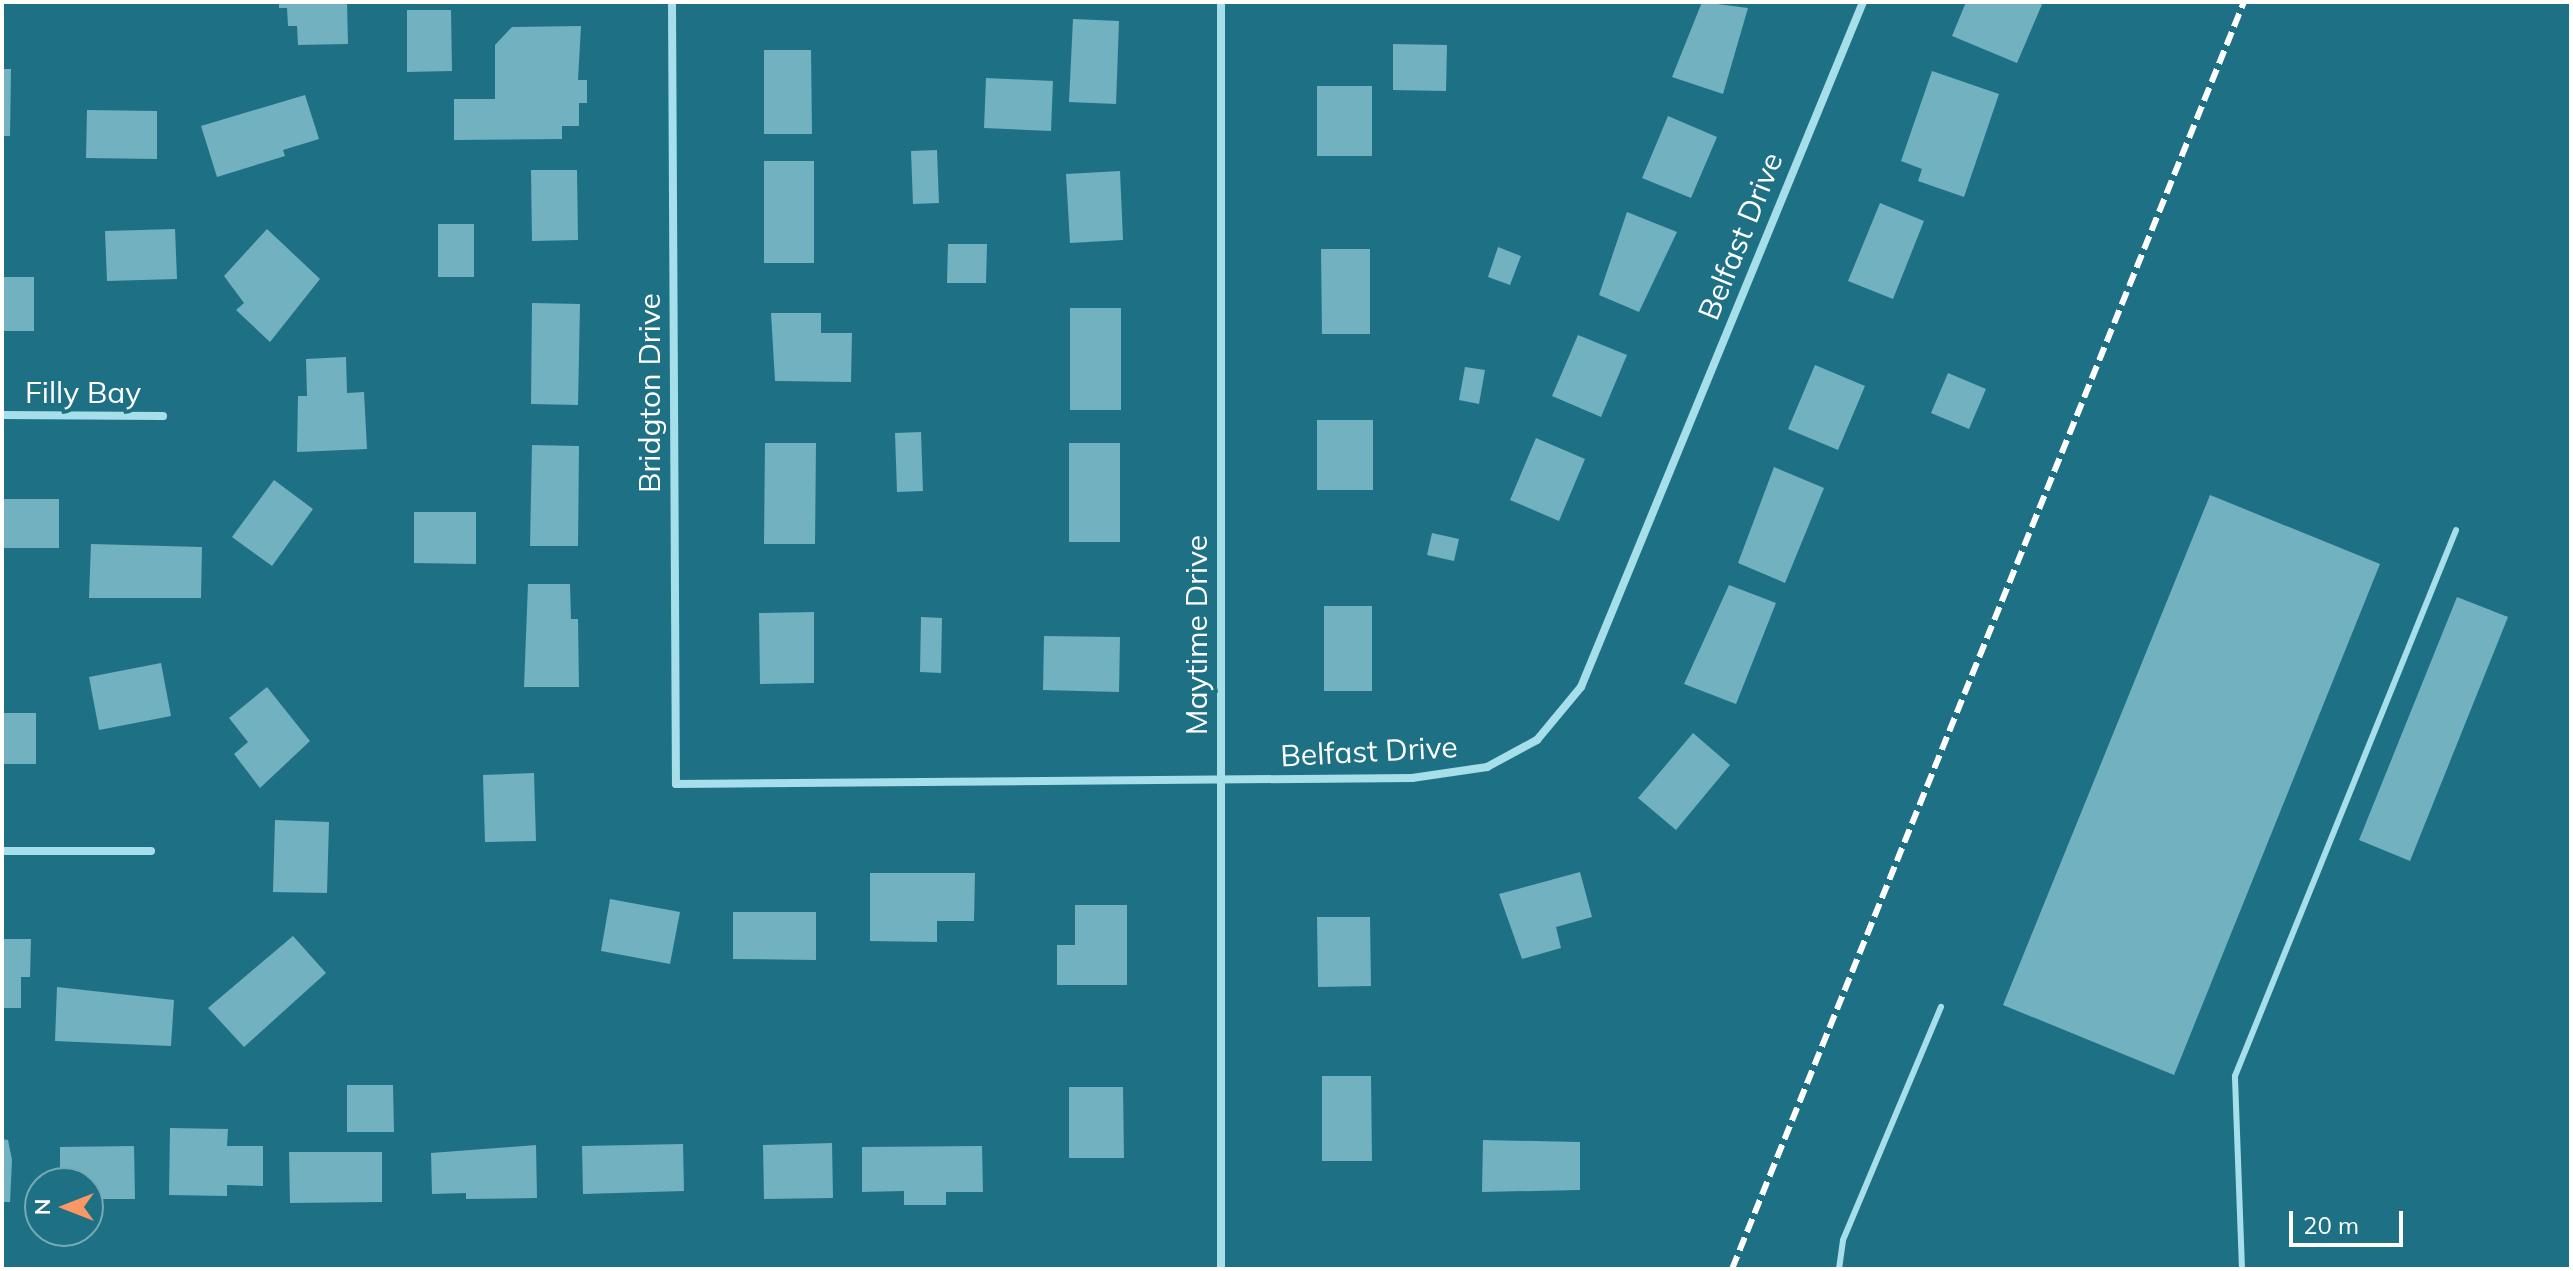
<!DOCTYPE html>
<html>
<head>
<meta charset="utf-8">
<style>
  body { margin:0 }
  #map { position:relative; width:2573px; height:1271px; overflow:hidden; background:#1e7185; font-family:Mulish,sans-serif }
  div>[style] { position:absolute }
  [style*='--x'] { left:calc(var(--x)*1px); top:calc(var(--y)*1px); width:calc(var(--w)*1px); rotate:calc(var(--a)*1deg) }
  .building>* { inset:0; background:#71b1c0 }
  .lane>* { height:6px; margin:-3px; padding:0 3px; transform-origin:3px; border-radius:3px; background:#a6deea }
  .street>* { height:8px; margin:-4px; padding:0 4px; transform-origin:4px; border-radius:4px; background:#a6deea }
  .rail>* { height:6px; margin-top:-3px; transform-origin:0; background:repeating-linear-gradient(90deg,#fff 0 14px,transparent 0 20px) }
  span { translate:-50% -50%; white-space:nowrap; text-align:center; line-height:1.15; -webkit-text-stroke:8px #1e7185; paint-order:stroke }
  .street-label { font-size:30px; color:#fff }
  .frame { position:absolute; inset:0; border:4px solid #fff; pointer-events:none }
  .north { position:absolute; left:24px; top:1167px; width:80px; height:80px; box-sizing:border-box; background:#1e7185; border:2px solid #78aab6; border-radius:50%; rotate:270deg; font-size:22px; font-weight:700; line-height:32px; text-align:center; color:#fff }
  .north::after { content:''; display:block; margin:auto; width:28px; height:36px; background:#f99765; clip-path:polygon(50% 0,100% 100%,50% 72%,0 100%) }
  .scale { position:absolute; left:2289px; top:1211px; width:114px; height:36px; box-sizing:border-box; border:4px solid #fff; border-top:0; padding-left:10px; font-size:24px; line-height:28px; white-space:nowrap; color:#fff; -webkit-text-stroke:6px #1e7185; paint-order:stroke }
</style>
</head>
<body>
<div id="map">
  <div class="building">
    <i style="clip-path:polygon(279px 2px,347px 2px,348px 44px,298px 45px,297px 26px,288px 26px,287px 8px,279px 8px)"></i>
    <i style="clip-path:polygon(1702px 2px,1748px 8px,1723px 94px,1672px 77px)"></i>
    <i style="clip-path:polygon(1966px 2px,2043px 2px,2017px 63px,1952px 36px)"></i>
    <i style="clip-path:polygon(407px 10px,451px 10px,452px 71px,407px 72px)"></i>
    <i style="clip-path:polygon(1073px 19px,1119px 21px,1116px 104px,1069px 102px)"></i>
    <i style="clip-path:polygon(581px 26px,578px 80px,587px 80px,587px 103px,579px 103px,579px 126px,562px 126px,562px 139px,454px 140px,454px 99px,495px 99px,495px 45px,512px 27px)"></i>
    <i style="clip-path:polygon(1393px 44px,1447px 45px,1446px 91px,1393px 90px)"></i>
    <i style="clip-path:polygon(764px 50px,811px 50px,812px 134px,764px 134px)"></i>
    <i style="clip-path:polygon(2px 69px,11px 69px,10px 136px,2px 136px)"></i>
    <i style="clip-path:polygon(1932px 71px,1999px 94px,1964px 197px,1918px 181px,1922px 169px,1901px 161px)"></i>
    <i style="clip-path:polygon(986px 78px,1053px 81px,1051px 131px,984px 128px)"></i>
    <i style="clip-path:polygon(1317px 86px,1372px 86px,1372px 156px,1317px 156px)"></i>
    <i style="clip-path:polygon(305px 95px,319px 139px,283px 150px,285px 156px,217px 177px,201px 126px)"></i>
    <i style="clip-path:polygon(87px 110px,157px 111px,157px 159px,86px 158px)"></i>
    <i style="clip-path:polygon(1668px 116px,1717px 137px,1691px 198px,1642px 178px)"></i>
    <i style="clip-path:polygon(937px 150px,939px 203px,913px 204px,911px 151px)"></i>
    <i style="clip-path:polygon(764px 161px,814px 161px,814px 263px,764px 263px)"></i>
    <i style="clip-path:polygon(531px 170px,577px 170px,578px 240px,532px 241px)"></i>
    <i style="clip-path:polygon(1120px 171px,1123px 240px,1070px 243px,1066px 174px)"></i>
    <i style="clip-path:polygon(1880px 203px,1924px 221px,1893px 299px,1848px 281px)"></i>
    <i style="clip-path:polygon(1627px 212px,1677px 232px,1639px 312px,1599px 295px)"></i>
    <i style="clip-path:polygon(438px 224px,474px 224px,474px 277px,438px 277px)"></i>
    <i style="clip-path:polygon(175px 229px,177px 279px,107px 281px,105px 231px)"></i>
    <i style="clip-path:polygon(267px 229px,320px 279px,270px 342px,236px 310px,244px 303px,224px 276px)"></i>
    <i style="clip-path:polygon(948px 244px,987px 244px,986px 283px,947px 283px)"></i>
    <i style="clip-path:polygon(1498px 247px,1521px 256px,1510px 285px,1488px 277px)"></i>
    <i style="clip-path:polygon(1321px 249px,1370px 249px,1370px 334px,1322px 334px)"></i>
    <i style="clip-path:polygon(2px 277px,34px 277px,34px 331px,2px 331px)"></i>
    <i style="clip-path:polygon(532px 303px,580px 304px,578px 405px,531px 404px)"></i>
    <i style="clip-path:polygon(1070px 308px,1121px 308px,1121px 410px,1070px 410px)"></i>
    <i style="clip-path:polygon(771px 313px,821px 313px,821px 333px,852px 333px,851px 382px,775px 381px)"></i>
    <i style="clip-path:polygon(1578px 335px,1627px 355px,1601px 417px,1552px 396px)"></i>
    <i style="clip-path:polygon(346px 357px,347px 393px,364px 392px,367px 449px,297px 452px,298px 396px,307px 396px,306px 359px)"></i>
    <i style="clip-path:polygon(1815px 365px,1865px 386px,1838px 450px,1788px 429px)"></i>
    <i style="clip-path:polygon(1465px 367px,1485px 370px,1479px 404px,1459px 400px)"></i>
    <i style="clip-path:polygon(1948px 373px,1986px 389px,1969px 429px,1931px 413px)"></i>
    <i style="clip-path:polygon(1317px 420px,1373px 420px,1373px 490px,1317px 490px)"></i>
    <i style="clip-path:polygon(921px 432px,923px 491px,897px 492px,895px 433px)"></i>
    <i style="clip-path:polygon(1536px 438px,1585px 459px,1559px 521px,1510px 500px)"></i>
    <i style="clip-path:polygon(765px 443px,816px 443px,815px 544px,764px 544px)"></i>
    <i style="clip-path:polygon(1069px 443px,1120px 443px,1120px 542px,1069px 542px)"></i>
    <i style="clip-path:polygon(532px 445px,579px 446px,578px 546px,530px 546px)"></i>
    <i style="clip-path:polygon(1774px 467px,1824px 488px,1785px 583px,1738px 563px)"></i>
    <i style="clip-path:polygon(274px 480px,313px 509px,272px 566px,232px 537px)"></i>
    <i style="clip-path:polygon(2210px 495px,2380px 564px,2174px 1075px,2003px 1005px)"></i>
    <i style="clip-path:polygon(2px 499px,59px 499px,59px 548px,2px 548px)"></i>
    <i style="clip-path:polygon(414px 512px,476px 512px,476px 564px,414px 563px)"></i>
    <i style="clip-path:polygon(1432px 533px,1459px 539px,1454px 561px,1427px 555px)"></i>
    <i style="clip-path:polygon(91px 544px,202px 547px,201px 598px,89px 598px)"></i>
    <i style="clip-path:polygon(528px 584px,570px 584px,571px 619px,578px 619px,579px 687px,524px 687px)"></i>
    <i style="clip-path:polygon(1729px 585px,1776px 603px,1736px 704px,1684px 684px)"></i>
    <i style="clip-path:polygon(2457px 597px,2508px 617px,2410px 861px,2359px 840px)"></i>
    <i style="clip-path:polygon(1324px 606px,1372px 606px,1372px 691px,1324px 691px)"></i>
    <i style="clip-path:polygon(814px 612px,814px 683px,760px 684px,759px 613px)"></i>
    <i style="clip-path:polygon(921px 617px,942px 618px,941px 673px,920px 672px)"></i>
    <i style="clip-path:polygon(1044px 636px,1120px 637px,1119px 692px,1043px 690px)"></i>
    <i style="clip-path:polygon(161px 663px,171px 716px,99px 730px,89px 677px)"></i>
    <i style="clip-path:polygon(267px 687px,310px 741px,260px 788px,234px 754px,248px 742px,229px 718px)"></i>
    <i style="clip-path:polygon(2px 713px,36px 713px,36px 764px,2px 764px)"></i>
    <i style="clip-path:polygon(1693px 733px,1730px 765px,1676px 830px,1638px 798px)"></i>
    <i style="clip-path:polygon(534px 773px,536px 841px,485px 842px,483px 775px)"></i>
    <i style="clip-path:polygon(275px 820px,329px 822px,327px 893px,273px 892px)"></i>
    <i style="clip-path:polygon(1580px 872px,1592px 917px,1556px 927px,1561px 948px,1522px 959px,1499px 894px)"></i>
    <i style="clip-path:polygon(870px 873px,975px 873px,974px 921px,937px 921px,937px 942px,870px 941px)"></i>
    <i style="clip-path:polygon(610px 899px,680px 912px,670px 964px,601px 951px)"></i>
    <i style="clip-path:polygon(1075px 905px,1127px 905px,1127px 985px,1057px 985px,1057px 945px,1075px 945px)"></i>
    <i style="clip-path:polygon(733px 912px,816px 912px,816px 960px,733px 959px)"></i>
    <i style="clip-path:polygon(1317px 917px,1370px 917px,1371px 986px,1318px 987px)"></i>
    <i style="clip-path:polygon(293px 936px,326px 973px,244px 1047px,208px 1008px)"></i>
    <i style="clip-path:polygon(2px 939px,31px 939px,30px 977px,21px 977px,21px 1008px,2px 1008px)"></i>
    <i style="clip-path:polygon(57px 987px,174px 1000px,171px 1046px,55px 1041px)"></i>
    <i style="clip-path:polygon(1322px 1076px,1371px 1076px,1372px 1161px,1322px 1161px)"></i>
    <i style="clip-path:polygon(347px 1085px,393px 1085px,394px 1132px,347px 1132px)"></i>
    <i style="clip-path:polygon(1069px 1087px,1123px 1087px,1124px 1158px,1069px 1158px)"></i>
    <i style="clip-path:polygon(170px 1128px,228px 1129px,227px 1146px,263px 1146px,263px 1186px,227px 1185px,227px 1196px,169px 1195px)"></i>
    <i style="clip-path:polygon(2px 1139px,8px 1140px,12px 1160px,10px 1202px,2px 1202px)"></i>
    <i style="clip-path:polygon(1483px 1140px,1580px 1142px,1580px 1190px,1482px 1192px)"></i>
    <i style="clip-path:polygon(832px 1143px,833px 1198px,764px 1199px,763px 1145px)"></i>
    <i style="clip-path:polygon(683px 1144px,684px 1191px,583px 1194px,582px 1146px)"></i>
    <i style="clip-path:polygon(536px 1145px,537px 1198px,466px 1199px,466px 1193px,432px 1194px,431px 1153px)"></i>
    <i style="clip-path:polygon(134px 1146px,135px 1199px,88px 1199px,88px 1183px,60px 1183px,60px 1147px)"></i>
    <i style="clip-path:polygon(982px 1146px,983px 1192px,946px 1192px,946px 1205px,904px 1205px,904px 1191px,862px 1192px,862px 1147px)"></i>
    <i style="clip-path:polygon(289px 1152px,382px 1152px,382px 1202px,290px 1203px)"></i>
  </div>
  <div class="lane">
    <i style="--x:1839;--y:1269;--w:29;--a:-82"></i>
    <i style="--x:1843;--y:1240;--w:253;--a:-67.2"></i>
    <i style="--x:2242;--y:1269;--w:193;--a:-92.1"></i>
    <i style="--x:2235;--y:1076;--w:589;--a:-67.96"></i>
  </div>
  <div class="street">
    <i style="--x:672;--y:2;--w:782;--a:89.71"></i>
    <i style="--x:676;--y:784;--w:736;--a:-0.47"></i>
    <i style="--x:1412;--y:778;--w:76;--a:-8.3"></i>
    <i style="--x:1487;--y:767;--w:57;--a:-28.4"></i>
    <i style="--x:1537;--y:740;--w:69;--a:-50.3"></i>
    <i style="--x:1581;--y:687;--w:741;--a:-67.62"></i>
    <i style="--x:1221;--y:2;--w:1267;--a:90"></i>
    <i style="--x:2;--y:415;--w:161;--a:0.4"></i>
    <i style="--x:2;--y:851;--w:149;--a:0"></i>
  </div>
  <div class="rail">
    <i style="--x:1732;--y:1269;--w:1367;--a:-68"></i>
  </div>
  <div class="street-label">
    <span style="left:1740px;top:236px;rotate:-68deg">Belfast Drive</span>
    <span style="left:83px;top:392px">Filly Bay</span>
    <span style="left:649px;top:393px;rotate:-90deg">Bridgton Drive</span>
    <span style="left:1196px;top:635px;rotate:-90deg">Maytime Drive</span>
    <span style="left:1369px;top:751px;rotate:-3deg">Belfast Drive</span>
  </div>
  <div class="frame"></div>
  <div class="north">N</div>
  <div class="scale">20 m</div>
</div>
</body>
</html>
